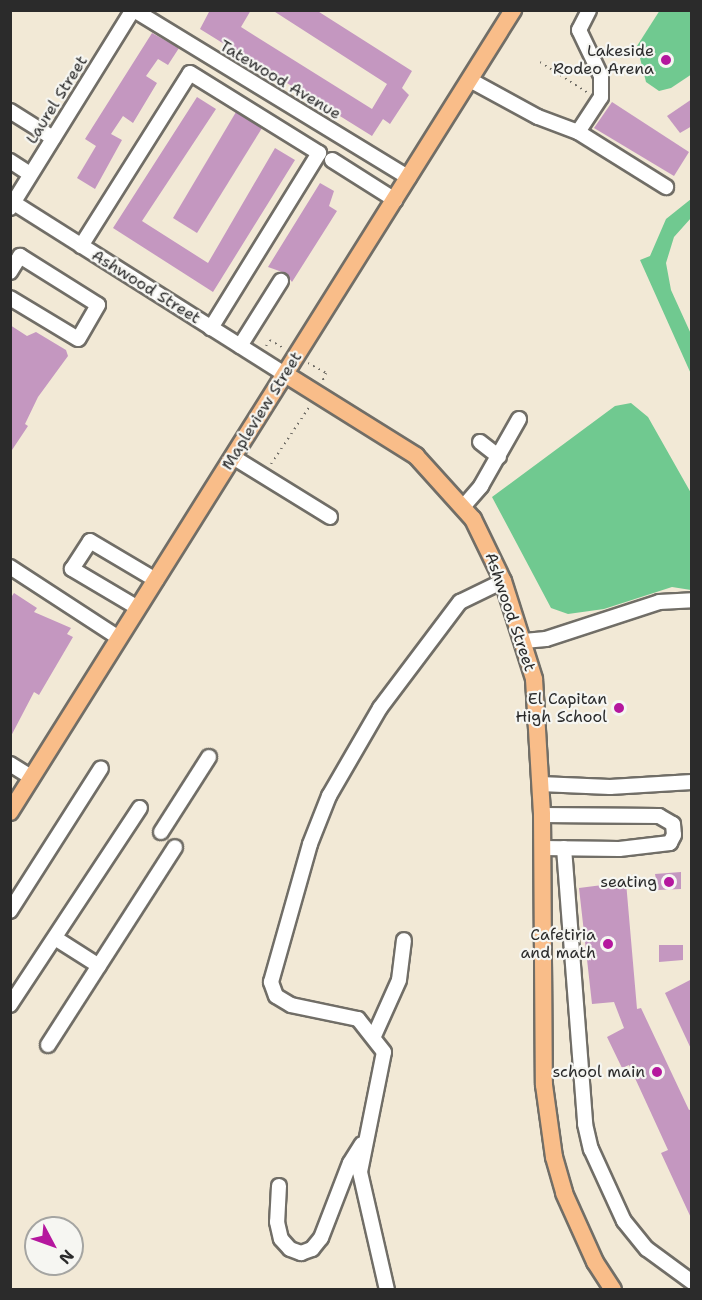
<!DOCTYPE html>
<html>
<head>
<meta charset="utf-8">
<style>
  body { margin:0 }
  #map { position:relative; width:702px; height:1300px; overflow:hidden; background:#f2e9d6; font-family:"Shantell Sans",sans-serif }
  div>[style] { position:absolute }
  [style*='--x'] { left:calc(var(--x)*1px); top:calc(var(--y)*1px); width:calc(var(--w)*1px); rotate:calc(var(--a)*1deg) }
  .green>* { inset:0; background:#70c990 }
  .building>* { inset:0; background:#c497c0 }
  .path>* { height:2px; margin-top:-1px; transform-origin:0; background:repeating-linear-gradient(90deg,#716e67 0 1.5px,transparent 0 6px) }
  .roads { filter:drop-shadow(2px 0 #716e67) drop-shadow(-2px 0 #716e67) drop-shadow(0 2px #716e67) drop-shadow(0 -2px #716e67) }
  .minor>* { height:14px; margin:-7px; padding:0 7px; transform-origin:7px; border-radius:7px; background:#fff }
  .major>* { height:16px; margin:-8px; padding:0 8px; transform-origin:8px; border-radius:8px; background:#f9bd89 }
  .dots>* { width:16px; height:16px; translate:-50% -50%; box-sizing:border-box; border:3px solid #f6f6f2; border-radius:50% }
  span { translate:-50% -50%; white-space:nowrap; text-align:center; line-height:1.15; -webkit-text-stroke:4.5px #f6f6f2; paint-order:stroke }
  .poi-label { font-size:16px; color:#2b2b2b }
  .right { translate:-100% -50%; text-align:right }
  .street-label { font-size:16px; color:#2b2b2b }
  .frame { position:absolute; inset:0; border:12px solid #2b2b2b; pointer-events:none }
  .north { position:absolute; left:24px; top:1216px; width:60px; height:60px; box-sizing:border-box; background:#f6f6f2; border:2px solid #a5a5a2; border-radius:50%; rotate:131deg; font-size:16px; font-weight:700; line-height:24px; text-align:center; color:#2b2b2b }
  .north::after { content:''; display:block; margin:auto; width:21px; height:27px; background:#b5179e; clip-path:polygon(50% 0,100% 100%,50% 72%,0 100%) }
</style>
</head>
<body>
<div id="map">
  <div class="green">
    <i style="clip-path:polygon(660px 10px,691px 11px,692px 74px,671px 88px,659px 91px,646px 82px,637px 46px)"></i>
    <i style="clip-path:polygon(691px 199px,691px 218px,674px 237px,666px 263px,671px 290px,691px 334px,691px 374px,640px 260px,650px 256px,666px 219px)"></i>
    <i style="clip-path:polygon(631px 403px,648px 417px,691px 493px,691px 590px,672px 587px,604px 609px,568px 614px,551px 608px,492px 497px,615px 406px)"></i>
  </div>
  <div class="building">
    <i style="clip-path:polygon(210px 10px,251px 10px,241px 27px,372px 109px,387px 84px,272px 10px,316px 10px,412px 71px,402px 88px,409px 95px,390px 124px,383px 119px,372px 136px,200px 29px)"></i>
    <i style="clip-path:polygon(152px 33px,179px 48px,168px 65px,158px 59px,146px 76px,157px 83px,133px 123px,123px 116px,111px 134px,122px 140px,95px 189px,77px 178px,96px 146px,85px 139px)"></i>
    <i style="clip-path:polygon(197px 97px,216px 109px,142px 221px,208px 263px,275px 148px,295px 160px,213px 292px,113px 228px)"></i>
    <i style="clip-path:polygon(692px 99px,692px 126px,680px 133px,667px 116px)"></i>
    <i style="clip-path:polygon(612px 102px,689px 152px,674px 176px,594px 128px)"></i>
    <i style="clip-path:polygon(236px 112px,262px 128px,197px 233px,173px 218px)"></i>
    <i style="clip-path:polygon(320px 183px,334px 191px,329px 206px,337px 211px,292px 282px,285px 273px,268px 267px)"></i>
    <i style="clip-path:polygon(10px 325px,27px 336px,36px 332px,66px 350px,68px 356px,38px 397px,25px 424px,28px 426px,10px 453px)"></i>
    <i style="clip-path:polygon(14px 593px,37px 608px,34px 612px,71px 628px,67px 634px,73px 637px,39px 695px,34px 692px,10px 738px,10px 599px)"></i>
    <i style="clip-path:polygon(681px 872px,681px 889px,658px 890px,655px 874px)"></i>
    <i style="clip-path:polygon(626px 882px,637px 1009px,641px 1008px,689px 1110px,692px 1109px,692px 1220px,661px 1153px,668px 1150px,629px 1065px,622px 1068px,607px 1037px,624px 1028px,614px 1002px,592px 1004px,579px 888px)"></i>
    <i style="clip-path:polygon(659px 945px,683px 945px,683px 960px,659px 962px)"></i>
    <i style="clip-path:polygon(692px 979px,692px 1051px,665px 993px)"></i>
  </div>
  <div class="path">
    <i style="--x:540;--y:62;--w:57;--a:32.9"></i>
    <i style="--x:266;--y:346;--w:7;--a:-56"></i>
    <i style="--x:270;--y:340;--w:17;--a:31"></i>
    <i style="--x:308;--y:363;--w:21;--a:29"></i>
    <i style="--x:326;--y:373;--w:10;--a:114"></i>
    <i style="--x:271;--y:464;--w:70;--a:-56.1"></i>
  </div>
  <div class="roads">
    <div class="minor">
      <i style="--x:134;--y:10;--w:322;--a:31.4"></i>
      <i style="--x:470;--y:80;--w:77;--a:28.6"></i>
      <i style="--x:538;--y:117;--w:43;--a:20.6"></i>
      <i style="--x:578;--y:132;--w:104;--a:32"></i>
      <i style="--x:10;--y:111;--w:51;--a:32.1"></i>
      <i style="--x:578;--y:132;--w:42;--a:-56.7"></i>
      <i style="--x:601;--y:97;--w:21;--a:-90"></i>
      <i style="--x:601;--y:76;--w:51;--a:-115.6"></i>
      <i style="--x:579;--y:30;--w:22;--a:-63"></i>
      <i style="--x:332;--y:160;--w:75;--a:32.4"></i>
      <i style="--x:10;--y:161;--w:24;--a:33"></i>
      <i style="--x:14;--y:203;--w:320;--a:32.3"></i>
      <i style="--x:10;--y:208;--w:233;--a:-58.2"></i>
      <i style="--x:81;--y:246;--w:204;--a:-57.8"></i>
      <i style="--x:190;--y:73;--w:152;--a:31.8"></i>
      <i style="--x:319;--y:153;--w:206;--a:121.7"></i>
      <i style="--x:10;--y:272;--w:19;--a:-58"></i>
      <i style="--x:20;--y:256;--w:92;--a:32.1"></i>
      <i style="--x:98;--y:305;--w:39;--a:120"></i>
      <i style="--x:78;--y:339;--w:79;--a:-148.9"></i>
      <i style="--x:240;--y:346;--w:77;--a:-57.8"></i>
      <i style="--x:480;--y:442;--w:24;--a:38"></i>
      <i style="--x:233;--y:457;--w:114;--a:31.7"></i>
      <i style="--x:463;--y:507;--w:28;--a:-49"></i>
      <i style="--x:481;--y:486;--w:77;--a:-60.4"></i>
      <i style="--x:10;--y:567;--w:130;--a:33.1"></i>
      <i style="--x:138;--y:608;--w:77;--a:-149.4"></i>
      <i style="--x:72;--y:569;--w:33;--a:-57"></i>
      <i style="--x:90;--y:541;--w:77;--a:30.6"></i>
      <i style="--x:524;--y:641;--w:22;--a:-5"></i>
      <i style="--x:546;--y:639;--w:119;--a:-18.1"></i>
      <i style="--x:659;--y:602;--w:33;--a:-3"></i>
      <i style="--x:10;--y:764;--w:26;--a:32"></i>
      <i style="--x:540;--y:784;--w:70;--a:2.5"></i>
      <i style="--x:610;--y:787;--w:82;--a:-3.5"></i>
      <i style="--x:542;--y:815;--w:117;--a:0.5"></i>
      <i style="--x:659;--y:816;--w:16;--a:30"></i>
      <i style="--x:673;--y:824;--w:11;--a:85"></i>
      <i style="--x:674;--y:835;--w:9;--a:117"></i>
      <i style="--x:670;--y:843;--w:51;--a:173.3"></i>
      <i style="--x:619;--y:849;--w:77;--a:-179.3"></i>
      <i style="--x:161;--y:832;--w:89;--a:-57.4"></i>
      <i style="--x:564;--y:848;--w:277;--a:85.6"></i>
      <i style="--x:585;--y:1124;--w:26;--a:77"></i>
      <i style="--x:591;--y:1149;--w:79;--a:65.4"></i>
      <i style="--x:624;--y:1221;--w:36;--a:51"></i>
      <i style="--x:647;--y:1249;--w:56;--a:36.3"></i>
      <i style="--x:10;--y:911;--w:169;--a:-57.5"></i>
      <i style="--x:55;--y:938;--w:52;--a:32.5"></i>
      <i style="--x:10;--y:1005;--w:236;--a:-56.6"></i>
      <i style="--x:374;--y:1036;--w:61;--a:-65.9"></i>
      <i style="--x:399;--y:980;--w:40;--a:-82.9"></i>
      <i style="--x:48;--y:1045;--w:235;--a:-57.3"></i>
      <i style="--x:279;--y:1186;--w:36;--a:93"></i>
      <i style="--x:277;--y:1222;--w:17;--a:77"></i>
      <i style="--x:281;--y:1239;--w:13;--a:48"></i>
      <i style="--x:290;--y:1249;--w:12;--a:20"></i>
      <i style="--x:301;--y:1253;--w:12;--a:-20"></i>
      <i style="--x:312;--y:1249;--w:14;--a:-51"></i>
      <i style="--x:321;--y:1238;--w:80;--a:-68.9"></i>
      <i style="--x:350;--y:1163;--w:22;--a:-58"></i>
      <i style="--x:387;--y:1290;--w:121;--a:-102.9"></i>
      <i style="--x:360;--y:1172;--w:122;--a:-78.7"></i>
      <i style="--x:384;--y:1052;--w:42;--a:-128.2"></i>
      <i style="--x:358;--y:1019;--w:68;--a:-168.2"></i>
      <i style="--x:291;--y:1005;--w:17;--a:-149"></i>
      <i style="--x:276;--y:996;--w:15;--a:-110"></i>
      <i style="--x:271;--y:982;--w:143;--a:-74.2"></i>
      <i style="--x:310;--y:844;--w:52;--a:-68.4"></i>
      <i style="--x:329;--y:796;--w:102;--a:-59.9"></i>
      <i style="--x:380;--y:708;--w:133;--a:-53"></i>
      <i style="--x:460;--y:602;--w:48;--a:-26"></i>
    </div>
    <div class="major">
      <i style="--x:285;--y:374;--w:155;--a:32"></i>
      <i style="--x:416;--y:456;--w:85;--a:47.9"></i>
      <i style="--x:473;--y:519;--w:69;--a:64.2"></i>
      <i style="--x:503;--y:581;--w:103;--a:72.4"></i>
      <i style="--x:534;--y:679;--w:136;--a:86.6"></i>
      <i style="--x:542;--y:815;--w:270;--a:89.6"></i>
      <i style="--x:544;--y:1085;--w:73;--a:82.1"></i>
      <i style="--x:554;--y:1157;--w:37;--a:74"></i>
      <i style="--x:564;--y:1193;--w:76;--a:65.8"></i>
      <i style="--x:595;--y:1262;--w:33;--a:57"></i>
      <i style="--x:10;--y:812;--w:947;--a:-57.9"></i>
    </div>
  </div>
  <div class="dots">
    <i style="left:666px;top:60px;background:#b5179e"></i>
    <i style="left:619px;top:708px;background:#b5179e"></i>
    <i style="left:669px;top:882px;background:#b5179e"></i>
    <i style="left:608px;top:944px;background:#b5179e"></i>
    <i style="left:657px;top:1072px;background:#b5179e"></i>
  </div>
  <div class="poi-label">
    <span class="right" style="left:654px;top:60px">Lakeside<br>Rodeo Arena</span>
    <span class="right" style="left:607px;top:708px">El Capitan<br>High School</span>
    <span class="right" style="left:657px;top:882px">seating</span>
    <span class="right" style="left:596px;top:944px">Cafetiria<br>and math</span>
    <span class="right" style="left:645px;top:1072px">school main</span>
  </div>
  <div class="street-label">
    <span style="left:280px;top:80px;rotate:31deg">Tatewood Avenue</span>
    <span style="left:57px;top:100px;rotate:-58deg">Laurel Street</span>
    <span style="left:146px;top:287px;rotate:32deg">Ashwood Street</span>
    <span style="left:262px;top:411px;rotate:-58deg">Mapleview Street</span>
    <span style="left:510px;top:612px;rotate:71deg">Ashwood Street</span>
  </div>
  <div class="frame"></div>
  <div class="north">N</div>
</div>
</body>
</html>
